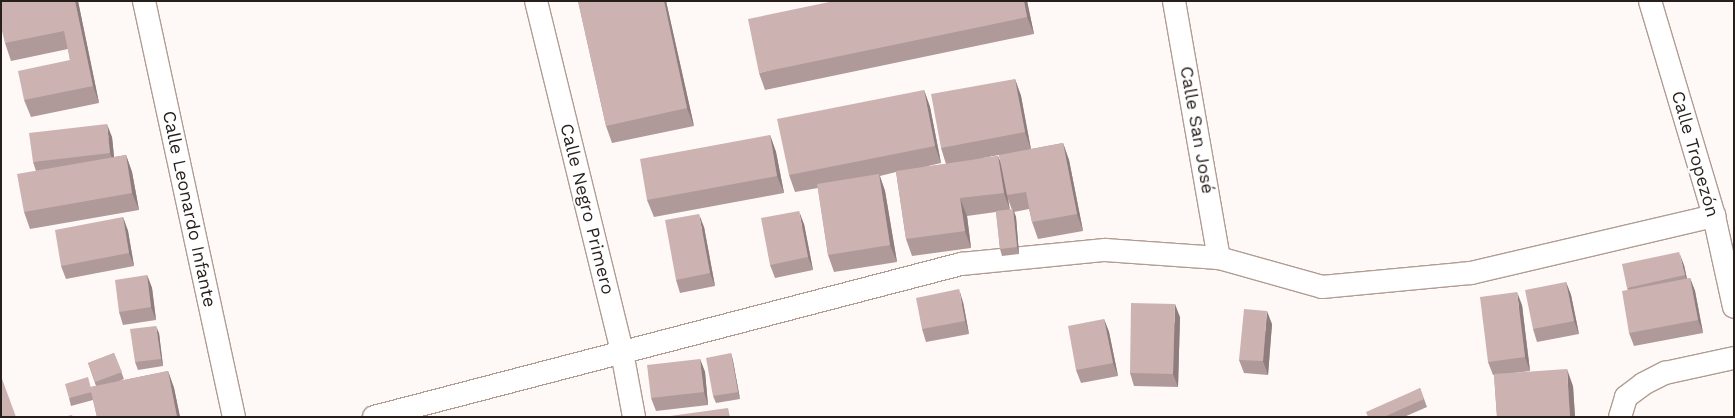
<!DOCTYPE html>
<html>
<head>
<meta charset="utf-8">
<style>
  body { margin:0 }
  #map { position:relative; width:1735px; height:418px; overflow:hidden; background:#fef9f7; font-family:"Work Sans",sans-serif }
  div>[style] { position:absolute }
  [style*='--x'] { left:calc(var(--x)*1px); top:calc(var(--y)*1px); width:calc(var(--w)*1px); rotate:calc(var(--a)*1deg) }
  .roads { filter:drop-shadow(1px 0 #b19c92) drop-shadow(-1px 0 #b19c92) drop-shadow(0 1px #b19c92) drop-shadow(0 -1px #b19c92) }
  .street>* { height:22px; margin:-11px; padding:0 11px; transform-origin:11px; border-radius:11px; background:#fff }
  .wall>* { inset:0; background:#af9a99 }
  .shaded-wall>* { inset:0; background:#8f7d7d }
  .building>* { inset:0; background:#ccb3b2 }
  span { translate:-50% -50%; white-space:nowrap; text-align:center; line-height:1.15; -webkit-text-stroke:4px #fff; paint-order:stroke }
  .street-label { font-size:18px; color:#271f1b }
  .frame { position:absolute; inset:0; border:2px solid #271f1b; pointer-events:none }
</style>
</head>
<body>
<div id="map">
  <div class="roads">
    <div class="street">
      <i style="--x:144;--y:1;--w:426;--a:77.8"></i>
      <i style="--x:536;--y:1;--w:361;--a:76.2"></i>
      <i style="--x:622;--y:352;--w:66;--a:79.5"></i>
      <i style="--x:1174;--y:1;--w:261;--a:80.1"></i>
      <i style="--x:1650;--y:1;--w:224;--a:73.4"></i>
      <i style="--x:1714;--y:216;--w:93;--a:77.6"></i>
      <i style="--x:374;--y:417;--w:607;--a:-14.61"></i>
      <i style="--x:961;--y:264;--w:145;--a:-5.6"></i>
      <i style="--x:1105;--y:250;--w:114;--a:4"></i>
      <i style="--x:1219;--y:258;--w:107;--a:15.7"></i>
      <i style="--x:1322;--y:287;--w:150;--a:-5.4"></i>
      <i style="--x:1471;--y:273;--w:250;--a:-13.2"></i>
      <i style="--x:1620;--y:417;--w:21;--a:-73"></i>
      <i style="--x:1626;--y:397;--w:21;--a:-37"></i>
      <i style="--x:1643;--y:384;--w:25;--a:-27"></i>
      <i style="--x:1665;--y:373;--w:71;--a:-12.3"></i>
    </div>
  </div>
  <div class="wall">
    <i style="clip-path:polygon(1px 1px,78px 1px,99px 103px,31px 117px,24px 100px,70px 60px,68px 49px,11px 61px,5px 43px)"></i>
    <i style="clip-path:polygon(578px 1px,666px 1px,694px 126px,612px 143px,606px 126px)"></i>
    <i style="clip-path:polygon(1027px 1px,1034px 34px,765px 90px,759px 73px)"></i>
    <i style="clip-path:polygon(evenodd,1015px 79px,1021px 96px,1031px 149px,1063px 143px,1069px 160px,1083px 231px,1038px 239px,1032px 222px,1029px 209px,1014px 212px,1016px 217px,1019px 254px,1002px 256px,1000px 249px,996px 212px,967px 216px,971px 248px,912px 256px,906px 239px,896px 172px,880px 176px,885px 191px,897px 262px,834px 272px,828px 255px,818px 188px,795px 192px,789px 175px,924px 90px,930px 107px,941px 163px,924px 167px,946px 164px,941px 148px,1015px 79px,999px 155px,1001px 163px,998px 156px,978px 159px,999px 155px,1015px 79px,1008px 199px,1012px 210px,1010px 210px,1008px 199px)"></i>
    <i style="clip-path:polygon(770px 135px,776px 152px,784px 193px,654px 217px,647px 200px)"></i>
    <i style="clip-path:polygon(112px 137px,114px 157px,126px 155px,132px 172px,139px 210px,30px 229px,24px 212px,36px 171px,33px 162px)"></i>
    <i style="clip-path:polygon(123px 217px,128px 231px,134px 266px,66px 279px,61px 266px)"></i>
    <i style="clip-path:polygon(804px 224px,813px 270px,775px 278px,770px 265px)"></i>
    <i style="clip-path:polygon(704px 227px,715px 286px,680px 293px,676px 280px)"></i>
    <i style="clip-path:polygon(1684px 265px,1687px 279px,1690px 278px,1695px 291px,1703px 333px,1634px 346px,1629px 333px,1628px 290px,1627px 288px)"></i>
    <i style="clip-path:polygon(147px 275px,152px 288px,156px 320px,123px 325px,119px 312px)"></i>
    <i style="clip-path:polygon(1566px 282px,1571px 295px,1579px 334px,1537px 342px,1533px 329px)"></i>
    <i style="clip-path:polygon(963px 302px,969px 334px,926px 342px,922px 329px)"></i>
    <i style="clip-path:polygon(1522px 305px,1530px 371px,1514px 373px,1573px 386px,1575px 417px,1497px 417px,1494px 375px,1493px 375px,1488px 362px)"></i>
    <i style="clip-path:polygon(1180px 317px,1178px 387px,1134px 386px,1130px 373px)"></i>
    <i style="clip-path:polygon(1104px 319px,1109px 332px,1118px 376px,1081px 383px,1076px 370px)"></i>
    <i style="clip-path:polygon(1272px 324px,1268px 375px,1244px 373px,1239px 360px)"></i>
    <i style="clip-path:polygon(159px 333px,163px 366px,138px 370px,135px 362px)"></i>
    <i style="clip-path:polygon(114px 353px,124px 379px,119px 381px,168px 371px,174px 388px,180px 417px,97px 417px,93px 400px,71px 406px,69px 398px,91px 387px,96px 386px,88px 363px)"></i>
    <i style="clip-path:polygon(731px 353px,733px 361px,740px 399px,716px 403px,713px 396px)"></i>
    <i style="clip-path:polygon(700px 359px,705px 372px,708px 405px,656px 411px,651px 398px)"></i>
    <i style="clip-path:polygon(1420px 388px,1427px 407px,1404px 417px,1367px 417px)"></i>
  </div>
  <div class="shaded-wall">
    <i style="clip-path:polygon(75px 1px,78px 1px,99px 103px,93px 86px)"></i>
    <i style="clip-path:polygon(664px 1px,666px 1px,694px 126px,687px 108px)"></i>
    <i style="clip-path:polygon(1024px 1px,1027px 1px,1034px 34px,1027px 17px)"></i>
    <i style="clip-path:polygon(1015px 79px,1021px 96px,1031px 150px,1025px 132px)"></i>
    <i style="clip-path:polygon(924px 90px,930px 107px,941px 163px,935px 146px)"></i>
    <i style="clip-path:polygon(107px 124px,112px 137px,115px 166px,110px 153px)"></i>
    <i style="clip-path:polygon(770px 135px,776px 152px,784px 193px,777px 176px)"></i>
    <i style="clip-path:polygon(1063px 143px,1069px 160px,1083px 231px,1077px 214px)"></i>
    <i style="clip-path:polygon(126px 155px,132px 172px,139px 210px,132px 193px)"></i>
    <i style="clip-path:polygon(998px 156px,1005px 174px,1007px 195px,1010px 210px,1004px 193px)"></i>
    <i style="clip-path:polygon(879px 174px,885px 191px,897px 262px,890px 245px)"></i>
    <i style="clip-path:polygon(960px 198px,967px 216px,971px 248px,965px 231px)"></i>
    <i style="clip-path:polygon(1013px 209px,1016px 217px,1019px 254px,1017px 247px)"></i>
    <i style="clip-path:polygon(799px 211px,804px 224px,813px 270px,808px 257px)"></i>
    <i style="clip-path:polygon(699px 214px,704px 227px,715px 286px,710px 273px)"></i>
    <i style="clip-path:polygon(123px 217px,128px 231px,134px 266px,129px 253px)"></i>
    <i style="clip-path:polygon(1679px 252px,1684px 265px,1689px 289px,1685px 275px)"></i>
    <i style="clip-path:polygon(147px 275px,152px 288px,156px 320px,151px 307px)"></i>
    <i style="clip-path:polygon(1690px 278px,1695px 291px,1703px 333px,1698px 320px)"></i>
    <i style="clip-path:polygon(1566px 282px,1571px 295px,1579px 334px,1574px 321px)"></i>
    <i style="clip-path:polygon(959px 289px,963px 302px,969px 334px,965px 321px)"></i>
    <i style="clip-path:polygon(1517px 292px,1522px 305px,1530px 371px,1525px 357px)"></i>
    <i style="clip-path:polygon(1175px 304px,1180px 317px,1178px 387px,1173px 374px)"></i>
    <i style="clip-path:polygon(1267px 311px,1272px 324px,1268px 375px,1263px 361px)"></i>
    <i style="clip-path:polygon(1104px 319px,1109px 332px,1118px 376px,1113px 363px)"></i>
    <i style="clip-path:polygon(156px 326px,159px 333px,163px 366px,161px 359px)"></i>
    <i style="clip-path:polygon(731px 353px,733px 361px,740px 399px,738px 392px)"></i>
    <i style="clip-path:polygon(700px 359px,705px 372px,708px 405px,704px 392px)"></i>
    <i style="clip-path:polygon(1567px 369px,1573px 386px,1575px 417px,1570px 417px)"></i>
    <i style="clip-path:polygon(168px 371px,174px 388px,180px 417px,177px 417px)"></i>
  </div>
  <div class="building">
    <i style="clip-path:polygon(1px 1px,75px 1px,93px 86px,24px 100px,18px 71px,70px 60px,64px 31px,5px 43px,1px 27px)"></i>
    <i style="clip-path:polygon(578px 1px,664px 1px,687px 108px,606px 126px)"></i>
    <i style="clip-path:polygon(834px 1px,1024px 1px,1027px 17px,759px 73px,748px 19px)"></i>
    <i style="clip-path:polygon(1015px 79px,1025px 132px,941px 148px,931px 94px)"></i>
    <i style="clip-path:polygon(924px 90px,935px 146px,789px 175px,777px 119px)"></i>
    <i style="clip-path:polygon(107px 124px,110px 153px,33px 162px,29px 133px)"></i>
    <i style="clip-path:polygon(770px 135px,777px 176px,647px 200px,640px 159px)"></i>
    <i style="clip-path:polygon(1063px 143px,1077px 214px,1032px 222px,1026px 192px,1007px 195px,999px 155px)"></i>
    <i style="clip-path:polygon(126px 155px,132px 193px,24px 212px,17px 174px)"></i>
    <i style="clip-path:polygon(998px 156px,1004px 193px,960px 198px,965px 231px,906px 239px,896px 171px)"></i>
    <i style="clip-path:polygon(879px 174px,890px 245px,828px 255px,817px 184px)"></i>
    <i style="clip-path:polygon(1013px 209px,1017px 247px,1000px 249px,996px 211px)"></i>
    <i style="clip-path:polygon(799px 211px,808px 257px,770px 265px,761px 218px)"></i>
    <i style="clip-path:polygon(699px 214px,710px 273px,676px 280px,665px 220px)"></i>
    <i style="clip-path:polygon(123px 217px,129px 253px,61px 266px,55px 230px)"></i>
    <i style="clip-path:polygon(1679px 252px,1685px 275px,1627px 288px,1622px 264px)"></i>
    <i style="clip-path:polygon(147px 275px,151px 307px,119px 312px,115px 280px)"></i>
    <i style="clip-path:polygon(1690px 278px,1698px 320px,1629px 333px,1622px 291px)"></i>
    <i style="clip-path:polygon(1566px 282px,1574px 321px,1533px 329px,1525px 290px)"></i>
    <i style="clip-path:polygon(959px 289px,965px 321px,922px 329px,916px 298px)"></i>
    <i style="clip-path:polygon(1517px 292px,1525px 357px,1488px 362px,1480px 297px)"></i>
    <i style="clip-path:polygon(1131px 303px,1175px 304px,1173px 374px,1130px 373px)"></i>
    <i style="clip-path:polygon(1244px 309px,1267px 311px,1263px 361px,1239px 360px)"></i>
    <i style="clip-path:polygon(1104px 319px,1113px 363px,1076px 370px,1068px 326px)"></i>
    <i style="clip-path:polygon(156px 326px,161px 359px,135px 362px,130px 329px)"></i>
    <i style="clip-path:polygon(114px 353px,122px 372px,95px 382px,88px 363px)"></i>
    <i style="clip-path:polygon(731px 353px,738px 392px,713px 396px,706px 358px)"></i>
    <i style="clip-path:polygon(700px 359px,704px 392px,651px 398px,647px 365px)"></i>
    <i style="clip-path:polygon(1567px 369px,1570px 417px,1497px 417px,1494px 374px)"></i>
    <i style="clip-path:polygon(168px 371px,177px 417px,97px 417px,90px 387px)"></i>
    <i style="clip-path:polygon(1px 376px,16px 417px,1px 417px)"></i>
    <i style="clip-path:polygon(88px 377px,92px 392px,69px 398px,65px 384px)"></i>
    <i style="clip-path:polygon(1420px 388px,1424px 399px,1384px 417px,1368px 417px,1366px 412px)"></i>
    <i style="clip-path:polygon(728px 408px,730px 417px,663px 417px)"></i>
    <i style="clip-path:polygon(72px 415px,73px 417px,63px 417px)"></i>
  </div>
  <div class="street-label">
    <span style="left:1197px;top:130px;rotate:80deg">Calle San José</span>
    <span style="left:1695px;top:154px;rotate:74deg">Calle Tropezón</span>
    <span style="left:189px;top:209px;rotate:78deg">Calle Leonardo Infante</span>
    <span style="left:587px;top:209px;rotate:76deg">Calle Negro Primero</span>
  </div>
  <div class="frame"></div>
</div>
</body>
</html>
